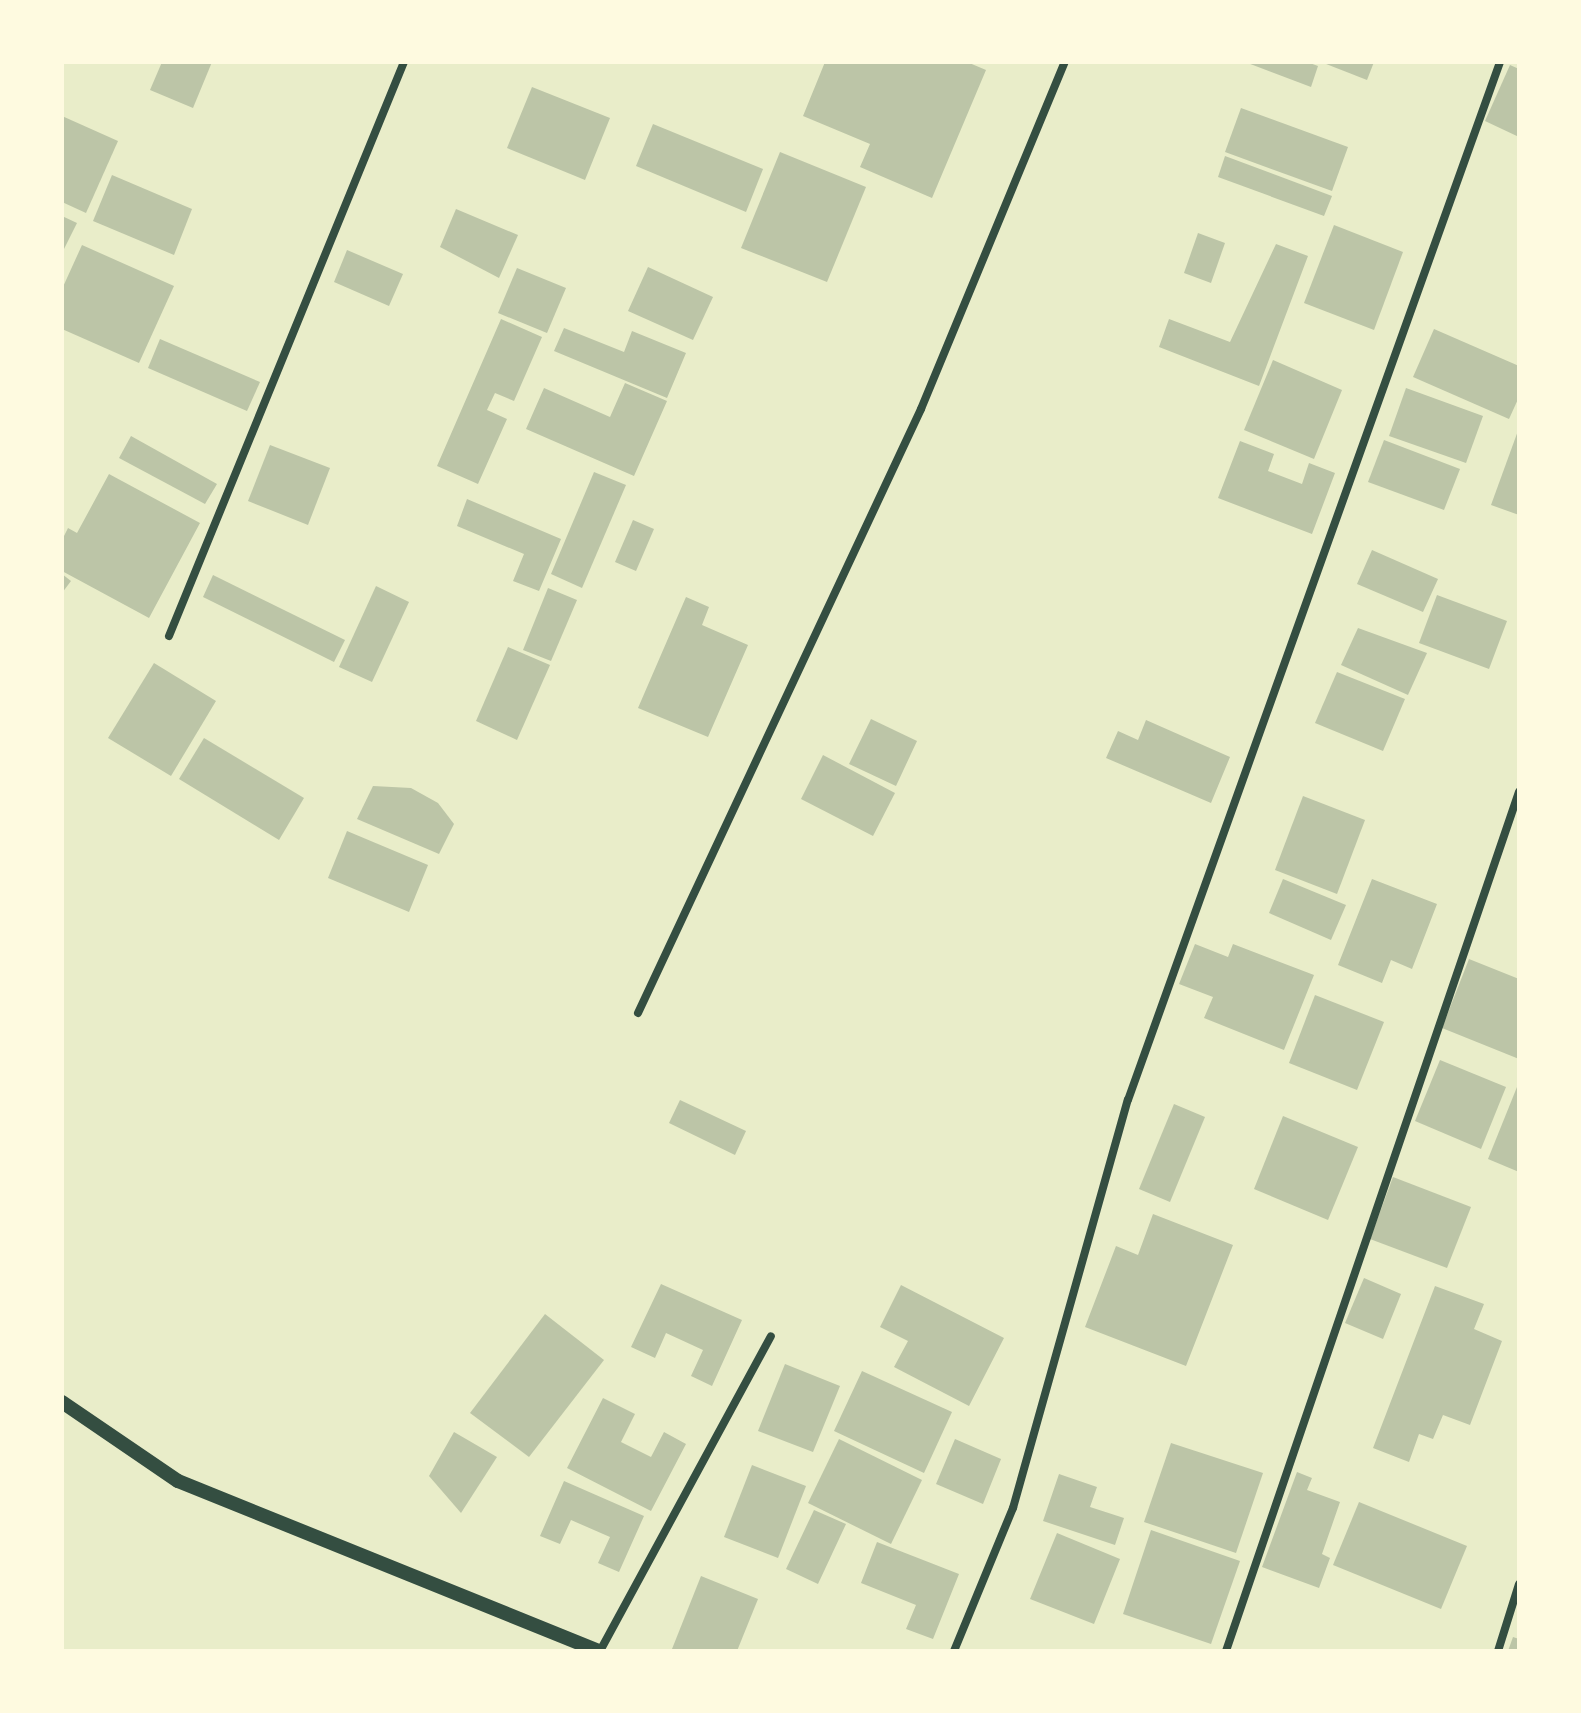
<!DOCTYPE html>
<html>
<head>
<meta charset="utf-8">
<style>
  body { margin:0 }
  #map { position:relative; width:1581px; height:1713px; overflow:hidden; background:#e9edc9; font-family:"IBM Plex Sans",sans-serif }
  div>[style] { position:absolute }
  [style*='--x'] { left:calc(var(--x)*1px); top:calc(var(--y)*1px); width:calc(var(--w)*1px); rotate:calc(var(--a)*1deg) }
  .building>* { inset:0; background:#bcc5a7 }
  .minor>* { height:8px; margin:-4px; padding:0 4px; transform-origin:4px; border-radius:4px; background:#344e41 }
  .tertiary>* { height:14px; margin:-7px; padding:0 7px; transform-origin:7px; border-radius:7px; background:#344e41 }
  span { translate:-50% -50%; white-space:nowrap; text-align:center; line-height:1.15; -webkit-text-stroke:6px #fefae0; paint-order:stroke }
  .frame { position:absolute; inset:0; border:64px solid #fefae0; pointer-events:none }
</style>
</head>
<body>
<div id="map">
  <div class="building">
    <i style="clip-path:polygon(162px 62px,212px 62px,193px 108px,150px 90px)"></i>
    <i style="clip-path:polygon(825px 62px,967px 62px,986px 70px,932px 198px,860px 167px,870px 144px,803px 116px)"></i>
    <i style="clip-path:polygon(1245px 62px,1307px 62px,1318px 66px,1311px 87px)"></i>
    <i style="clip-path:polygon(1321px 62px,1374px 62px,1367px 80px)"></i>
    <i style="clip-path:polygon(1510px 65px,1519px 69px,1519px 137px,1485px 121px)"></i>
    <i style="clip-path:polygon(532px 87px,610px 118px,585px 180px,507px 148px)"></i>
    <i style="clip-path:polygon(1241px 108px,1348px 147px,1332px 191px,1225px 152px)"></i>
    <i style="clip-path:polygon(62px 116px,118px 141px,86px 213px,62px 202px)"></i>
    <i style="clip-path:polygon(653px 124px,763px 169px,746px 212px,636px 166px)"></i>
    <i style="clip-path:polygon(780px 152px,866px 187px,827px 282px,741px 248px)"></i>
    <i style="clip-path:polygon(1225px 156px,1332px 196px,1324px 216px,1218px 177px)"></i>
    <i style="clip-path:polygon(112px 175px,192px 209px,174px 255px,93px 221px)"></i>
    <i style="clip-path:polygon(456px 209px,518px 235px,499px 278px,440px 247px)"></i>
    <i style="clip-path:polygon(62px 216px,77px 223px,62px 253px)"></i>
    <i style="clip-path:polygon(1334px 225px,1403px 252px,1374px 330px,1304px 303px)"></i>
    <i style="clip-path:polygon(1198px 233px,1225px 243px,1211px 283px,1184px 273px)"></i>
    <i style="clip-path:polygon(1276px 244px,1308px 256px,1259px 386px,1159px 347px,1169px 319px,1230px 342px)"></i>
    <i style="clip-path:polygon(82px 245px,174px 286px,139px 363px,62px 329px,62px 289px)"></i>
    <i style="clip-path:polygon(347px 250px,403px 274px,389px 306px,334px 282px)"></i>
    <i style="clip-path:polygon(648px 267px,713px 297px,693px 340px,628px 311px)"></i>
    <i style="clip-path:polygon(517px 268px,566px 288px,547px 333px,498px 313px)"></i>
    <i style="clip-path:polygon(501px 319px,542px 337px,514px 401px,495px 393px,487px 410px,507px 419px,478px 484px,437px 466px)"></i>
    <i style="clip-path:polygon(564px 328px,624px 352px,632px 331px,686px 353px,667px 398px,554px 351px)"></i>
    <i style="clip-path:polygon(1434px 329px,1519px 366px,1519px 397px,1509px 419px,1413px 377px)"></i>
    <i style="clip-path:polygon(160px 339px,260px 382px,247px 411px,148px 368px)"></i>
    <i style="clip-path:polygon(1273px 360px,1342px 390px,1314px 459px,1244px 430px)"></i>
    <i style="clip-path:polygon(625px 383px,667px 401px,634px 476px,526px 429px,544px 388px,610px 417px)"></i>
    <i style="clip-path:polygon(1406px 388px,1483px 416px,1466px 463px,1389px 436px)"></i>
    <i style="clip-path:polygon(1519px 428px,1519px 515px,1491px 505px)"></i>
    <i style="clip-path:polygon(131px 436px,217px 484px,205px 504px,119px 458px)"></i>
    <i style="clip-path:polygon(1384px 440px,1460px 469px,1444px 510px,1368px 482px)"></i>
    <i style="clip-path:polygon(1240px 441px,1274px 454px,1268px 471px,1302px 484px,1309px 463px,1335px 473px,1312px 534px,1218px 498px)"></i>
    <i style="clip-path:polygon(270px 445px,330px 468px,308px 525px,248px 501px)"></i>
    <i style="clip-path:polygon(594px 472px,626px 485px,582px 588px,551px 574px)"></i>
    <i style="clip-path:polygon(109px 474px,200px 523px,149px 618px,62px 571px,62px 540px,68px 528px,77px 533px)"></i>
    <i style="clip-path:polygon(467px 499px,561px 539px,539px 591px,513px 581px,524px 554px,457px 526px)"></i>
    <i style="clip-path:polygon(633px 520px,654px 529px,636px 571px,615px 562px)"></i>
    <i style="clip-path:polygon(1372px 550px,1438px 579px,1423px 612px,1357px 584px)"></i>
    <i style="clip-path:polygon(62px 574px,71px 581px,62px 593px)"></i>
    <i style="clip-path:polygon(213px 575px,345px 640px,334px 662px,203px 597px)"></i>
    <i style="clip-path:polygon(376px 586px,409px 602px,372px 682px,339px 667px)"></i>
    <i style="clip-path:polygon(548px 588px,577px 600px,551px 661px,523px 650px)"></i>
    <i style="clip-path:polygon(1437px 595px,1507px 621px,1489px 669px,1419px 643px)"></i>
    <i style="clip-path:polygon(686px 597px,709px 607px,702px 625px,748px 645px,708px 737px,638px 708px)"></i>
    <i style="clip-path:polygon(1358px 628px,1427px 653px,1408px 695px,1341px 665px)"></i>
    <i style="clip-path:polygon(508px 647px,550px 665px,517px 740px,476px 721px)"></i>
    <i style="clip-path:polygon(154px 663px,216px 701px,171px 776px,108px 738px)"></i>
    <i style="clip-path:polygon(1337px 672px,1405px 699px,1383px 751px,1315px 723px)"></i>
    <i style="clip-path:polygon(871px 719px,917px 741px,896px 786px,849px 764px)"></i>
    <i style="clip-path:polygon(1146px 720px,1230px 757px,1211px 803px,1106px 758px,1118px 731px,1138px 740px)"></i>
    <i style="clip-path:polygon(204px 738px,304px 798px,279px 840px,179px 779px)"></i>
    <i style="clip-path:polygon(823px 755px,895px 793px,873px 836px,801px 799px)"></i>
    <i style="clip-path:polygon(373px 786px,411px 788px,438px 803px,454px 824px,439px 854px,357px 819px)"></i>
    <i style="clip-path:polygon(1303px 796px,1365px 820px,1337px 894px,1275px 870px)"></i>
    <i style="clip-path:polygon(347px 831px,428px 865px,409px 912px,328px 878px)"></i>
    <i style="clip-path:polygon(1283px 879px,1346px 905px,1331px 940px,1269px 913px)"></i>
    <i style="clip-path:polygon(1372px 879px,1437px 904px,1412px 969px,1391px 960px,1382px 983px,1338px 965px)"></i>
    <i style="clip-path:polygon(1195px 944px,1228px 957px,1233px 944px,1314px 975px,1284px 1050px,1204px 1018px,1213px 997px,1179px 984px)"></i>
    <i style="clip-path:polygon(1469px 959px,1519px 979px,1519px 1059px,1442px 1028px)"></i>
    <i style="clip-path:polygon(1315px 995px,1384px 1022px,1357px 1090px,1289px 1063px)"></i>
    <i style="clip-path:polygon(1440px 1060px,1506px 1087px,1481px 1149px,1415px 1121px)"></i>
    <i style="clip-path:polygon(1519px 1082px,1519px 1172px,1488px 1159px)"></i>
    <i style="clip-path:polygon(680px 1100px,746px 1131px,735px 1155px,669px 1123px)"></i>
    <i style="clip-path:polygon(1174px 1104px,1205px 1117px,1170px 1202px,1139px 1189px)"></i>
    <i style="clip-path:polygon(1283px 1116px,1358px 1147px,1328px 1220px,1254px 1189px)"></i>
    <i style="clip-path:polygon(1393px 1177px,1471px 1207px,1447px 1268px,1370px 1239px)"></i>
    <i style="clip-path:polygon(1153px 1214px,1233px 1245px,1186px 1366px,1085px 1327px,1116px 1246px,1138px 1255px)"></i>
    <i style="clip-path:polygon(1364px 1278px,1401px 1294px,1383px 1339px,1345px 1323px)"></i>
    <i style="clip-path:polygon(661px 1284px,742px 1320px,712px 1386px,691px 1376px,703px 1350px,666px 1333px,655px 1358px,631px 1347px)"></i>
    <i style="clip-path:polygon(901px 1285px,1004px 1338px,969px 1406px,894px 1367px,908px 1341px,880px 1327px)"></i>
    <i style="clip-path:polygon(1435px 1286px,1484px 1304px,1474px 1329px,1502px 1341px,1470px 1425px,1443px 1415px,1433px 1439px,1419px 1434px,1409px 1462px,1373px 1448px)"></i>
    <i style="clip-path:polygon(545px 1314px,604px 1360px,529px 1457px,470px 1413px)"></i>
    <i style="clip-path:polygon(785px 1364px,840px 1386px,813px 1452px,758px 1431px)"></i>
    <i style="clip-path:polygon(862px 1371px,952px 1412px,924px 1473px,834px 1431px)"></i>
    <i style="clip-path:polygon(603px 1398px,635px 1414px,621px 1442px,651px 1457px,664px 1432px,686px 1444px,651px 1511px,567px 1468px)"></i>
    <i style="clip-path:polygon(454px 1432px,497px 1457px,461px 1513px,429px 1476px)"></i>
    <i style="clip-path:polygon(839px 1439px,922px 1480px,891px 1544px,808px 1503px)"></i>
    <i style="clip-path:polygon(955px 1439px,1001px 1459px,983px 1504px,936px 1484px)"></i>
    <i style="clip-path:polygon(1171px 1443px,1263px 1473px,1236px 1553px,1144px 1522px)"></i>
    <i style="clip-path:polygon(752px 1465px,806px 1486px,778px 1558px,724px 1537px)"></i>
    <i style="clip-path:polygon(1297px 1472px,1312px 1478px,1307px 1490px,1340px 1502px,1322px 1554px,1330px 1558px,1319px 1588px,1262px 1567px)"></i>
    <i style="clip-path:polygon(1059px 1474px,1097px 1487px,1090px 1507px,1124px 1518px,1115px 1545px,1043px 1521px)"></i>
    <i style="clip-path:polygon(564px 1481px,644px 1516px,619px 1572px,598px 1563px,610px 1537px,571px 1520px,560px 1544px,540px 1536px)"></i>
    <i style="clip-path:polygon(1359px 1502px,1467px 1546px,1441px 1609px,1333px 1565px)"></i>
    <i style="clip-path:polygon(814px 1510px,846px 1524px,818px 1584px,786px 1569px)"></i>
    <i style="clip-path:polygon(1151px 1530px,1240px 1561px,1211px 1644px,1123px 1614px)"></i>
    <i style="clip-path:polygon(1057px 1533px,1120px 1559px,1094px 1624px,1030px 1599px)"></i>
    <i style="clip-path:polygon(877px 1542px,959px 1574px,933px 1639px,906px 1629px,916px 1605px,861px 1583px)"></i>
    <i style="clip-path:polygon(701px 1576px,758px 1599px,737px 1651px,672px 1649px)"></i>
    <i style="clip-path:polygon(1513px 1637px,1519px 1639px,1519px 1651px,1508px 1651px)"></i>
  </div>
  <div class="minor">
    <i style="--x:169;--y:636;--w:620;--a:-67.74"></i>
    <i style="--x:638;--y:1013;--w:667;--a:-64.89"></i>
    <i style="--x:921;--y:409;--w:376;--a:-67.5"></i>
    <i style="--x:600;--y:1651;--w:358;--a:-61.5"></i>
    <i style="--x:954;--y:1651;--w:155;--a:-67.6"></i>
    <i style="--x:1013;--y:1508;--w:424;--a:-74.3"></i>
    <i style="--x:1128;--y:1100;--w:1103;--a:-70.28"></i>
    <i style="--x:1226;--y:1651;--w:908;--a:-71.17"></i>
    <i style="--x:1498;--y:1651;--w:70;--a:-72.6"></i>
  </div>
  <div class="tertiary">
    <i style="--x:62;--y:1402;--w:140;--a:34.3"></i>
    <i style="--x:178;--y:1481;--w:453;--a:22"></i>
  </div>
  <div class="frame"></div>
</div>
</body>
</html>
